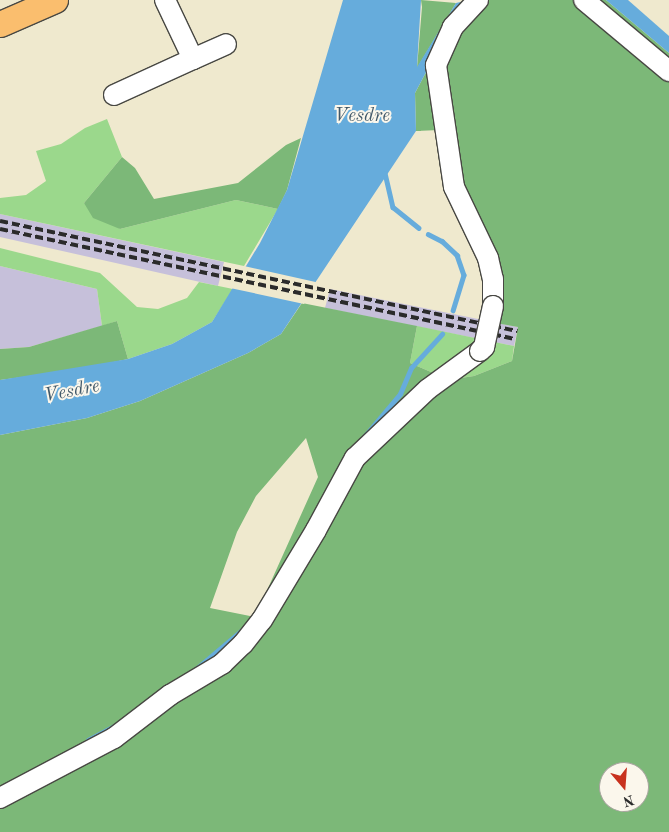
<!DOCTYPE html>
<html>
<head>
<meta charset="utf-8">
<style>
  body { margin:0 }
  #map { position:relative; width:669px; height:832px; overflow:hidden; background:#efe9ce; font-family:"Old Standard TT",serif }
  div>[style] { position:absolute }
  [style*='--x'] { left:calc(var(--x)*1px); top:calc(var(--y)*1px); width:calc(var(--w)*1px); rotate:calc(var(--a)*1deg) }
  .industrial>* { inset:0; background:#c6c0da }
  .green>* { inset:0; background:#9bd88c }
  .forest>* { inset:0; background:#7cb878 }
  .water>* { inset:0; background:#66acdc }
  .pier>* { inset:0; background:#efe9ce }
  .stream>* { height:4.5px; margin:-2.25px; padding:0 2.25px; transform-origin:2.25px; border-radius:2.25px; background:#66acdc }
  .roads { filter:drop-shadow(1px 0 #484843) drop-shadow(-1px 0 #484843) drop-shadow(0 1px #484843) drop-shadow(0 -1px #484843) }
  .minor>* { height:20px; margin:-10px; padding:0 10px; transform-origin:10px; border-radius:10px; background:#fff }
  .major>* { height:25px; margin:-12.5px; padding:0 12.5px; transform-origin:12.5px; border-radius:12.5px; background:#fabe6e }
  .rail>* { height:4px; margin-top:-2px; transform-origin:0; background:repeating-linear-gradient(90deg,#2b2b2b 0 8px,transparent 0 12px) }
  .bridges { filter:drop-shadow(1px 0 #484843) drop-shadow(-1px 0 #484843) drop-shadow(0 1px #484843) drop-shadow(0 -1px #484843) }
  .minor-bridge>* { height:20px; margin:-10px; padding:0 10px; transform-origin:10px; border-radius:10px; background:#fff }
  span { translate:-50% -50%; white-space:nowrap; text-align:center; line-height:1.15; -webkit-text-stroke:4px #fbf7ec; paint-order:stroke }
  .water-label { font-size:19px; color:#405869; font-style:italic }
  .north { position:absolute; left:599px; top:762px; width:50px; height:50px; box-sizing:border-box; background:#fbf7ec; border:1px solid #a8a59f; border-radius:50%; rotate:162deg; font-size:14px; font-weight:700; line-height:20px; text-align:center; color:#2b2b2b }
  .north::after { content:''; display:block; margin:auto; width:18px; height:22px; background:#c8321e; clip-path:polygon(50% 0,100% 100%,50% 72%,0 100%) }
</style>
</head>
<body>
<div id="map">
  <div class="industrial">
    <i style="clip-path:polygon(0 214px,224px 262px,218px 286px,0 237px)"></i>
    <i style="clip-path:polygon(0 266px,97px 289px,102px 326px,29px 347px,0 349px)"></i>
    <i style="clip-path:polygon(330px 289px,518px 327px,514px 346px,325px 308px)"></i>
  </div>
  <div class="green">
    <i style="clip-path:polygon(107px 119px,122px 157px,84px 203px,120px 229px,236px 200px,278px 209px,244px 266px,0 214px,0 198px,26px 195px,46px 181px,36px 151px,61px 144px,85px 128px)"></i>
    <i style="clip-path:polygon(0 248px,100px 273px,137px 307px,158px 309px,187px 298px,199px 282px,233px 289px,212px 322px,172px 344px,128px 359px,117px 321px,102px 326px,97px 289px,0 266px)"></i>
    <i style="clip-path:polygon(417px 326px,514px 346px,512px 361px,474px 376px,454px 379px,438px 375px,410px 363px)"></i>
  </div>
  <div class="forest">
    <i style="clip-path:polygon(421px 0,456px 3px,417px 68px,422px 7px)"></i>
    <i style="clip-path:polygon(evenodd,469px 0,606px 0,669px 53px,669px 832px,0 832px,0 435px,87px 418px,140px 401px,248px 353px,281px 334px,302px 303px,417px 326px,410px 363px,438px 375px,454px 379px,474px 376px,512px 361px,518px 327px,484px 321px,490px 279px,439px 130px,416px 131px,415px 93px,460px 8px,469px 0,306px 438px,318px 477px,255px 617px,210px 608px,237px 532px,256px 496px,306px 438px,469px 0,609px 772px,639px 772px,639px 802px,609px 802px,609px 772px)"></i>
    <i style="clip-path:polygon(301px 138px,287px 190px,278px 209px,236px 200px,120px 229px,93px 218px,84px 203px,122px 157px,135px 168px,154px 199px,238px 183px,286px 145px)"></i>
    <i style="clip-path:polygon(117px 321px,128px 359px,77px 370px,0 380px,0 349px,29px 347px)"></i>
  </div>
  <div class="water">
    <i style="clip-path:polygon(343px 0,421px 0,417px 67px,456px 3px,469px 0,460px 8px,415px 93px,416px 131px,281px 334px,248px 353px,140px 401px,87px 418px,0 435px,0 380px,128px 359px,172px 344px,212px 322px,260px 243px,287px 190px)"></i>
    <i style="clip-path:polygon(606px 0,628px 0,669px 36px,669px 53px)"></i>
  </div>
  <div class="pier">
    <i style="clip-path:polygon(242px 266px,244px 266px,320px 283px,304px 304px,230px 288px)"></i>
  </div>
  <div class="stream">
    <i style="--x:385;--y:173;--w:35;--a:77"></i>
    <i style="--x:393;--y:207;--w:33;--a:39"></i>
    <i style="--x:428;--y:234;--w:16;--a:27"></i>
    <i style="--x:442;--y:241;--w:21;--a:43"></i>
    <i style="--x:457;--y:255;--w:21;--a:71"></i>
    <i style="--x:464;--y:275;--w:37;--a:107"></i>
    <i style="--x:364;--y:437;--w:56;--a:-50.1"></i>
    <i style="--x:400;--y:394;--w:28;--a:-67"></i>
    <i style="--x:411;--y:368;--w:46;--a:-47.6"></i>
    <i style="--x:196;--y:669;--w:60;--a:-40.3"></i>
    <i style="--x:88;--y:740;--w:32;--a:-28"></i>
  </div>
  <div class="roads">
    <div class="minor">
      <i style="--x:478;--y:0;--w:37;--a:133"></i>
      <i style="--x:453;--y:27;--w:42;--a:114.1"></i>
      <i style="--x:436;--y:65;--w:123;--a:81.6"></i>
      <i style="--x:454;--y:187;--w:79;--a:64.4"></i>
      <i style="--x:488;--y:258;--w:22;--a:77"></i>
      <i style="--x:493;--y:279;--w:27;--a:90"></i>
      <i style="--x:584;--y:0;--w:111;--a:39.9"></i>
      <i style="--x:193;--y:59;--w:36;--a:-24"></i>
      <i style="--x:114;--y:95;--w:87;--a:-24.5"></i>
      <i style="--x:193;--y:59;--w:65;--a:-115.4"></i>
      <i style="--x:0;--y:798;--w:129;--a:-27.8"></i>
      <i style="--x:114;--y:738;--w:71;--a:-37.5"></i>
      <i style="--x:170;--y:695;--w:61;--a:-30.8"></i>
      <i style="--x:222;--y:664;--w:29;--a:-44"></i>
      <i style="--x:243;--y:644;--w:31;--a:-52"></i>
      <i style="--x:262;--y:620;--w:105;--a:-59"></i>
      <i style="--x:316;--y:530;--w:82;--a:-61.6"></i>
      <i style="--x:355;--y:458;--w:100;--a:-43.4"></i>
      <i style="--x:428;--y:389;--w:64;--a:-36.2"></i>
    </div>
    <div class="major">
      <i style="--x:0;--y:24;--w:60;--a:-23.6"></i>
    </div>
  </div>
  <div class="rail">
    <i style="--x:0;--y:221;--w:529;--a:12.01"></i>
    <i style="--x:0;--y:229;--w:527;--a:12.06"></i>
  </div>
  <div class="bridges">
    <div class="minor-bridge">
      <i style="--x:480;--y:351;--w:6;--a:-45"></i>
      <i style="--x:484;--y:347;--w:42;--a:-77.6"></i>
    </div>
  </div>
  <div class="water-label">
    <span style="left:362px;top:117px">Vesdre</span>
    <span style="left:72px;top:392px;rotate:-11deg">Vesdre</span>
  </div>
  <div class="north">N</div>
</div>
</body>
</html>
